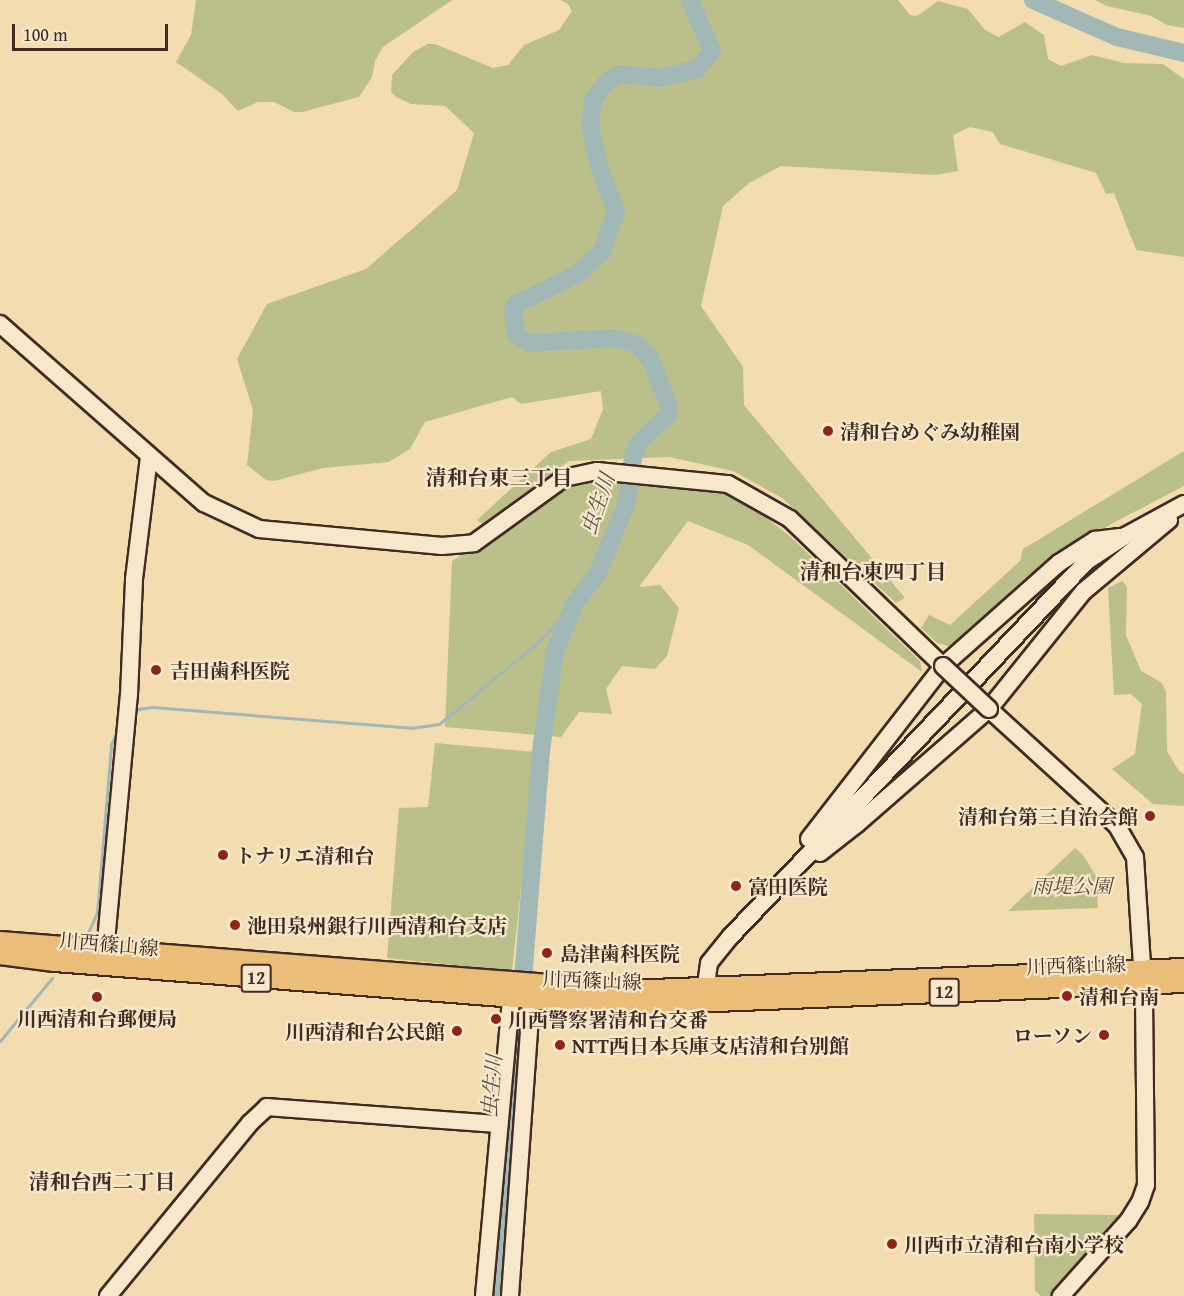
<!DOCTYPE html>
<html>
<head>
<meta charset="utf-8">
<style>
  body { margin:0 }
  #map { position:relative; width:1184px; height:1296px; overflow:hidden; background:#f3dcb0; font-family:"Gentium Book Plus","Noto Serif JP",serif }
  div>[style] { position:absolute }
  [style*='--x'] { left:calc(var(--x)*1px); top:calc(var(--y)*1px); width:calc(var(--w)*1px); rotate:calc(var(--a)*1deg) }
  .green>* { inset:0; background:#bbc08b }
  .stream>* { height:3px; margin:-1.5px; padding:0 1.5px; transform-origin:1.5px; border-radius:1.5px; background:#a1b8b7 }
  .river>* { height:18px; margin:-9px; padding:0 9px; transform-origin:9px; border-radius:9px; background:#a1b8b7 }
  .roads { filter:drop-shadow(2px 0 #412b23) drop-shadow(-2px 0 #412b23) drop-shadow(0 2px #412b23) drop-shadow(0 -2px #412b23) }
  .secondary>* { height:16px; margin:-8px; padding:0 8px; transform-origin:8px; border-radius:8px; background:#f7e8cc }
  .primary>* { height:18px; margin:-9px; padding:0 9px; transform-origin:9px; border-radius:9px; background:#eabe78 }
  .bridges { filter:drop-shadow(2px 0 #412b23) drop-shadow(-2px 0 #412b23) drop-shadow(0 2px #412b23) drop-shadow(0 -2px #412b23) }
  .secondary-bridge>* { height:16px; margin:-8px; padding:0 8px; transform-origin:8px; border-radius:8px; background:#f7e8cc }
  .dots>* { width:16px; height:16px; translate:-50% -50%; box-sizing:border-box; border:3px solid #f7e8cc; border-radius:50% }
  span { translate:-50% -50%; white-space:nowrap; text-align:center; line-height:1.15; -webkit-text-stroke:4.5px #f7e8cc; paint-order:stroke }
  .shield-label span { padding:2px 4px; background:#f7e8cc; border:2px solid; border-radius:4px; -webkit-text-stroke-width:0 }
  .shield-label { font-size:18px; color:#412b23; font-weight:700 }
  .poi-label { font-size:20px; color:#412b23; font-weight:700 }
  .left { translate:0 -50%; text-align:left }
  .right { translate:-100% -50%; text-align:right }
  .park-label { font-size:20px; color:#594938; font-style:italic }
  .street-label { font-size:20px; color:#412b23 }
  .neighbourhood-label { font-size:21px; color:#412b23; font-weight:700 }
  .water-label { font-size:21px; color:#594e48; font-style:italic }
  .scale { position:absolute; left:12px; top:24px; width:156px; height:27px; box-sizing:border-box; border:3px solid #412b23; border-top:0; padding-left:8px; font-size:18px; line-height:21px; white-space:nowrap; color:#412b23; -webkit-text-stroke:4px #f7e8cc; paint-order:stroke }
</style>
</head>
<body>
<div id="map">
  <div class="green">
    <i style="clip-path:polygon(196px 0,452px 0,383px 47px,375px 61px,372px 77px,359px 97px,302px 112px,294px 112px,274px 102px,258px 102px,238px 111px,222px 94px,176px 62px,191px 35px)"></i>
    <i style="clip-path:polygon(560px 0,898px 0,910px 15px,917px 16px,938px 1px,968px 9px,985px 30px,999px 37px,1025px 22px,1044px 35px,1048px 59px,1061px 66px,1092px 55px,1124px 63px,1163px 64px,1184px 79px,1184px 257px,1136px 250px,1114px 193px,1106px 194px,1096px 173px,1000px 144px,993px 132px,970px 127px,953px 135px,958px 171px,936px 175px,781px 166px,749px 183px,723px 206px,701px 306px,743px 367px,744px 405px,905px 598px,896px 603px,782px 498px,733px 471px,669px 457px,569px 461px,482px 524px,477px 520px,551px 452px,591px 439px,603px 409px,601px 391px,521px 404px,512px 397px,425px 422px,410px 449px,389px 462px,323px 468px,274px 481px,266px 480px,247px 465px,253px 410px,237px 359px,267px 304px,366px 269px,457px 190px,474px 133px,445px 106px,411px 104px,396px 97px,391px 92px,392px 75px,413px 52px,428px 44px,435px 44px,493px 68px,508px 65px,524px 45px,559px 30px,572px 11px,568px 4px)"></i>
    <i style="clip-path:polygon(1095px 0,1184px 0,1184px 28px,1167px 25px,1151px 16px,1107px 6px)"></i>
    <i style="clip-path:polygon(1184px 451px,1184px 486px,1113px 523px,1026px 577px,952px 647px,937px 643px,921px 628px,929px 615px,950px 625px,1020px 561px,1023px 549px)"></i>
    <i style="clip-path:polygon(576px 480px,687px 488px,738px 495px,792px 538px,920px 661px,922px 672px,748px 545px,688px 521px,639px 587px,660px 585px,679px 608px,667px 656px,655px 669px,622px 666px,606px 689px,612px 714px,579px 712px,561px 737px,445px 727px,452px 561px)"></i>
    <i style="clip-path:polygon(1122px 581px,1127px 587px,1126px 635px,1141px 671px,1162px 683px,1166px 692px,1167px 751px,1179px 771px,1184px 774px,1184px 806px,1153px 804px,1112px 769px,1135px 754px,1142px 704px,1131px 694px,1114px 695px,1108px 588px)"></i>
    <i style="clip-path:polygon(435px 743px,536px 752px,512px 971px,387px 958px,399px 808px,428px 807px)"></i>
    <i style="clip-path:polygon(1075px 848px,1083px 855px,1096px 876px,1098px 908px,1008px 911px)"></i>
    <i style="clip-path:polygon(1034px 1214px,1123px 1215px,1061px 1296px,1041px 1296px,1035px 1291px)"></i>
  </div>
  <div class="stream">
    <i style="--x:138;--y:709;--w:14;--a:-8"></i>
    <i style="--x:152;--y:707;--w:260;--a:4.6"></i>
    <i style="--x:411;--y:728;--w:28;--a:-8"></i>
    <i style="--x:439;--y:724;--w:127;--a:-39.6"></i>
    <i style="--x:537;--y:643;--w:55;--a:-46.5"></i>
    <i style="--x:87;--y:935;--w:24;--a:-66"></i>
    <i style="--x:97;--y:913;--w:169;--a:-85.2"></i>
    <i style="--x:111;--y:745;--w:11;--a:-68"></i>
    <i style="--x:0;--y:1041;--w:82;--a:-50.5"></i>
  </div>
  <div class="river">
    <i style="--x:1033;--y:0;--w:92;--a:23.8"></i>
    <i style="--x:1117;--y:37;--w:69;--a:13.4"></i>
    <i style="--x:498;--y:1296;--w:547;--a:-85.49"></i>
    <i style="--x:541;--y:751;--w:101;--a:-82"></i>
    <i style="--x:555;--y:651;--w:52;--a:-67.4"></i>
    <i style="--x:575;--y:603;--w:39;--a:-53"></i>
    <i style="--x:598;--y:572;--w:76;--a:-67.5"></i>
    <i style="--x:627;--y:502;--w:44;--a:-82.2"></i>
    <i style="--x:633;--y:458;--w:17;--a:-69"></i>
    <i style="--x:639;--y:442;--w:40;--a:-43"></i>
    <i style="--x:668;--y:415;--w:9;--a:-84"></i>
    <i style="--x:669;--y:406;--w:52;--a:-111.6"></i>
    <i style="--x:650;--y:358;--w:18;--a:-133"></i>
    <i style="--x:638;--y:345;--w:24;--a:-163"></i>
    <i style="--x:615;--y:338;--w:85;--a:176.6"></i>
    <i style="--x:530;--y:343;--w:16;--a:-150"></i>
    <i style="--x:516;--y:335;--w:24;--a:-97"></i>
    <i style="--x:513;--y:311;--w:8;--a:-67"></i>
    <i style="--x:516;--y:304;--w:69;--a:-25.8"></i>
    <i style="--x:578;--y:274;--w:33;--a:-44"></i>
    <i style="--x:602;--y:251;--w:42;--a:-70.7"></i>
    <i style="--x:616;--y:211;--w:48;--a:-110.7"></i>
    <i style="--x:599;--y:166;--w:41;--a:-102.7"></i>
    <i style="--x:590;--y:126;--w:25;--a:-83"></i>
    <i style="--x:593;--y:101;--w:24;--a:-55"></i>
    <i style="--x:607;--y:81;--w:16;--a:-27"></i>
    <i style="--x:621;--y:74;--w:38;--a:6"></i>
    <i style="--x:659;--y:78;--w:39;--a:-13"></i>
    <i style="--x:697;--y:69;--w:23;--a:-50"></i>
    <i style="--x:712;--y:51;--w:56;--a:-113.3"></i>
  </div>
  <div class="roads">
    <div class="secondary">
      <i style="--x:0;--y:324;--w:271;--a:41.3"></i>
      <i style="--x:204;--y:503;--w:61;--a:25.3"></i>
      <i style="--x:259;--y:529;--w:184;--a:5.3"></i>
      <i style="--x:442;--y:546;--w:32;--a:-5"></i>
      <i style="--x:474;--y:543;--w:111;--a:-35.8"></i>
      <i style="--x:564;--y:478;--w:34;--a:-12"></i>
      <i style="--x:597;--y:471;--w:132;--a:5.7"></i>
      <i style="--x:728;--y:484;--w:71;--a:29.4"></i>
      <i style="--x:790;--y:519;--w:212;--a:43.9"></i>
      <i style="--x:989;--y:709;--w:173;--a:42.4"></i>
      <i style="--x:1117;--y:826;--w:36;--a:60"></i>
      <i style="--x:1135;--y:857;--w:139;--a:86.3"></i>
      <i style="--x:1144;--y:996;--w:189;--a:89.4"></i>
      <i style="--x:1146;--y:1185;--w:18;--a:109"></i>
      <i style="--x:1140;--y:1202;--w:22;--a:122"></i>
      <i style="--x:1128;--y:1221;--w:101;--a:131.8"></i>
      <i style="--x:809;--y:839;--w:219;--a:-52.2"></i>
      <i style="--x:943;--y:666;--w:155;--a:-41.6"></i>
      <i style="--x:1059;--y:563;--w:43;--a:-32.6"></i>
      <i style="--x:1095;--y:540;--w:25;--a:-7"></i>
      <i style="--x:820;--y:853;--w:47;--a:-38.1"></i>
      <i style="--x:857;--y:824;--w:175;--a:-41.1"></i>
      <i style="--x:989;--y:709;--w:151;--a:-51.2"></i>
      <i style="--x:1084;--y:591;--w:111;--a:-39.9"></i>
      <i style="--x:104;--y:963;--w:269;--a:-84.7"></i>
      <i style="--x:129;--y:695;--w:116;--a:-87.5"></i>
      <i style="--x:134;--y:579;--w:124;--a:-83"></i>
      <i style="--x:704;--y:999;--w:36;--a:-82"></i>
      <i style="--x:709;--y:963;--w:35;--a:-51"></i>
      <i style="--x:731;--y:936;--w:517;--a:-46.49"></i>
      <i style="--x:1087;--y:561;--w:45;--a:-33.3"></i>
      <i style="--x:1125;--y:536;--w:67;--a:-28.5"></i>
      <i style="--x:108;--y:1296;--w:224;--a:-50.6"></i>
      <i style="--x:250;--y:1123;--w:23;--a:-43"></i>
      <i style="--x:267;--y:1107;--w:233;--a:4.2"></i>
      <i style="--x:484;--y:1296;--w:299;--a:-84.8"></i>
      <i style="--x:510;--y:1296;--w:297;--a:-85.9"></i>
    </div>
    <div class="primary">
      <i style="--x:0;--y:941;--w:629;--a:4.47"></i>
      <i style="--x:627;--y:990;--w:557;--a:-2.26"></i>
      <i style="--x:0;--y:955;--w:55;--a:7.3"></i>
      <i style="--x:55;--y:962;--w:565;--a:4.47"></i>
      <i style="--x:618;--y:1006;--w:566;--a:-2.33"></i>
    </div>
  </div>
  <div class="bridges">
    <div class="secondary-bridge">
      <i style="--x:943;--y:666;--w:63;--a:43.1"></i>
    </div>
  </div>
  <div class="dots">
    <i style="left:828px;top:431px;background:#8f2418"></i>
    <i style="left:156px;top:670px;background:#8f2418"></i>
    <i style="left:1150px;top:816px;background:#8f2418"></i>
    <i style="left:223px;top:855px;background:#8f2418"></i>
    <i style="left:736px;top:886px;background:#8f2418"></i>
    <i style="left:235px;top:925px;background:#8f2418"></i>
    <i style="left:547px;top:953px;background:#8f2418"></i>
    <i style="left:1067px;top:996px;background:#8f2418"></i>
    <i style="left:97px;top:997px;background:#8f2418"></i>
    <i style="left:496px;top:1019px;background:#8f2418"></i>
    <i style="left:457px;top:1031px;background:#8f2418"></i>
    <i style="left:1104px;top:1035px;background:#8f2418"></i>
    <i style="left:560px;top:1045px;background:#8f2418"></i>
    <i style="left:892px;top:1244px;background:#8f2418"></i>
  </div>
  <div class="shield-label">
    <span style="left:256px;top:978px">12</span>
    <span style="left:944px;top:992px">12</span>
  </div>
  <div class="poi-label">
    <span class="left" style="left:840px;top:431px">清和台めぐみ幼稚園</span>
    <span class="left" style="left:170px;top:670px">吉田歯科医院</span>
    <span class="right" style="left:1138px;top:816px">清和台第三自治会館</span>
    <span class="left" style="left:235px;top:855px">トナリエ清和台</span>
    <span class="left" style="left:748px;top:886px">富田医院</span>
    <span class="left" style="left:247px;top:925px">池田泉州銀行川西清和台支店</span>
    <span class="left" style="left:560px;top:953px">島津歯科医院</span>
    <span class="left" style="left:1079px;top:996px">清和台南</span>
    <span style="left:97px;top:1018px">川西清和台郵便局</span>
    <span class="left" style="left:508px;top:1019px">川西警察署清和台交番</span>
    <span class="right" style="left:445px;top:1031px">川西清和台公民館</span>
    <span class="right" style="left:1092px;top:1035px">ローソン</span>
    <span class="left" style="left:572px;top:1045px">NTT西日本兵庫支店清和台別館</span>
    <span class="left" style="left:904px;top:1244px">川西市立清和台南小学校</span>
  </div>
  <div class="park-label">
    <span style="left:1072px;top:885px">雨堤公園</span>
  </div>
  <div class="street-label">
    <span style="left:109px;top:944px;rotate:5deg">川西篠山線</span>
    <span style="left:1076px;top:965px;rotate:-2deg">川西篠山線</span>
    <span style="left:592px;top:980px;rotate:2deg">川西篠山線</span>
  </div>
  <div class="neighbourhood-label">
    <span style="left:499px;top:478px">清和台東三丁目</span>
    <span style="left:873px;top:572px">清和台東四丁目</span>
    <span style="left:102px;top:1182px">清和台西二丁目</span>
  </div>
  <div class="water-label">
    <span style="left:598px;top:504px;rotate:-71deg">虫生川</span>
    <span style="left:492px;top:1086px;rotate:-85deg">虫生川</span>
  </div>
  <div class="scale">100 m</div>
</div>
</body>
</html>
